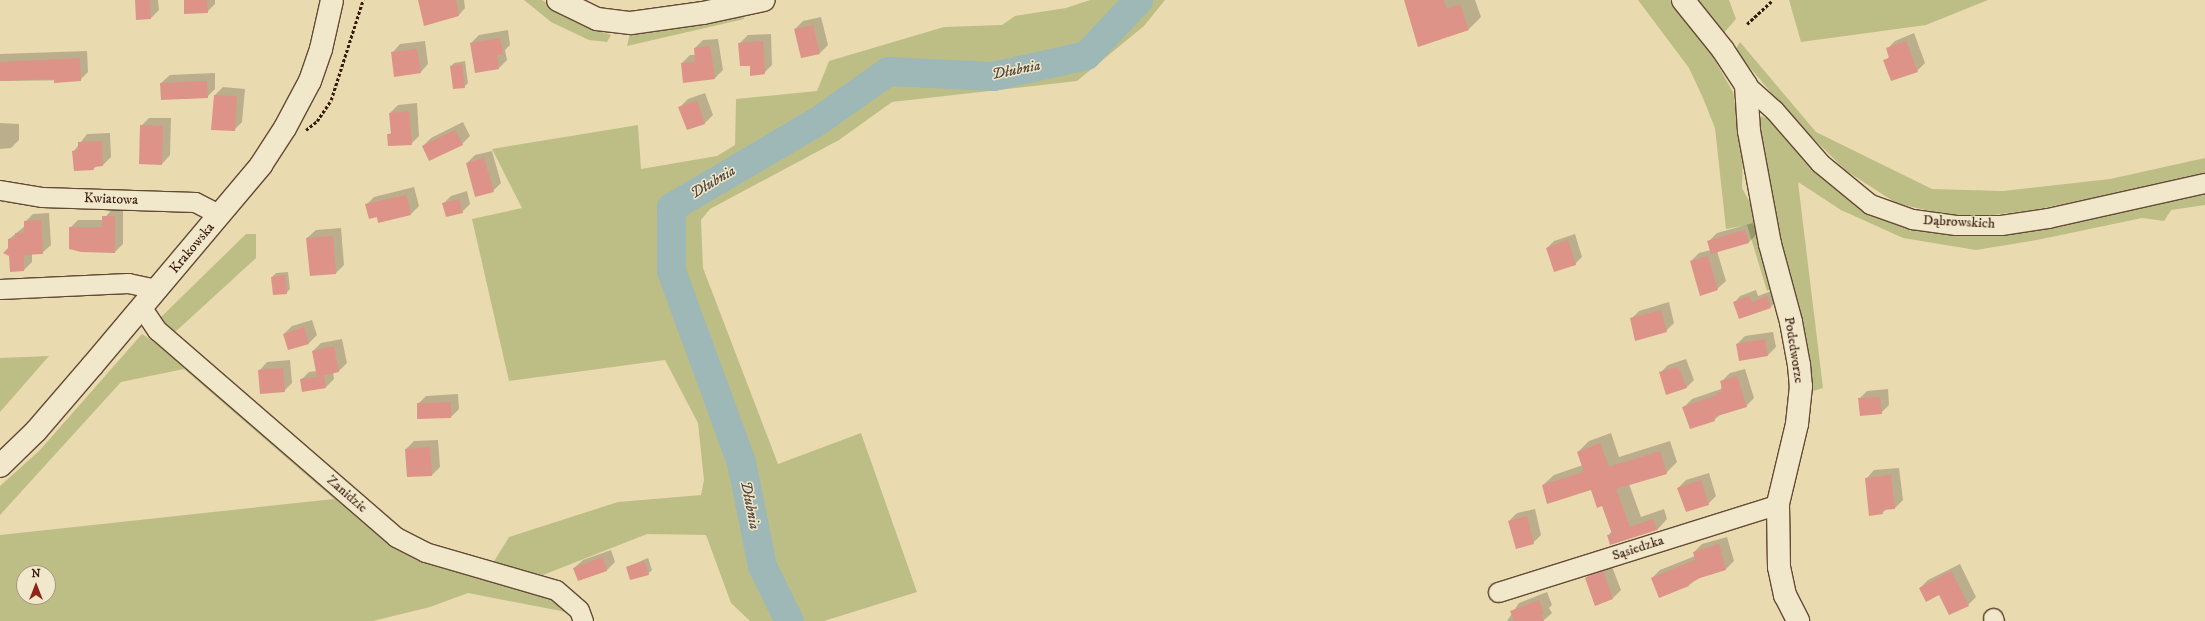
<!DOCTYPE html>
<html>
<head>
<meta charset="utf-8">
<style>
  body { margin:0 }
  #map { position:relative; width:2205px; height:621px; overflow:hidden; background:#eadaaf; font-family:"IM FELL DW Pica",serif }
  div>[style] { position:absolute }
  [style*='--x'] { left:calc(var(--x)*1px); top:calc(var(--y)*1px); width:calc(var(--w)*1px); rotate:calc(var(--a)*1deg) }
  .green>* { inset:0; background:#bdbe86 }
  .shadow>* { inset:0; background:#0003 }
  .river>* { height:29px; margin:-14.5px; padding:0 14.5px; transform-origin:14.5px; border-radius:14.5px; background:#9eb7b7 }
  .building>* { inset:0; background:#de9388 }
  .path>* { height:2.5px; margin-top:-1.25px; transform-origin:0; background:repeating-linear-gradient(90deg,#371a0c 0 3px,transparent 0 5px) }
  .roads { filter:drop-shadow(1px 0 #644a35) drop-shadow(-1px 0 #644a35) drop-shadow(0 1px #644a35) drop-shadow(0 -1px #644a35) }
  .street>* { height:19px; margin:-9.5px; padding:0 9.5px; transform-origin:9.5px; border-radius:9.5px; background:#f1e7cb }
  .secondary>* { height:22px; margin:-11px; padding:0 11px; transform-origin:11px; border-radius:11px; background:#f1e7cb }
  span { translate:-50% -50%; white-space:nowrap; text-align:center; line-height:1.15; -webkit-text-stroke:3px #f1e7cb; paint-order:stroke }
  .street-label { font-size:14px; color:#371a0c }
  .water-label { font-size:15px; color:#56493f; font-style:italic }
  .north { position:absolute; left:16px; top:565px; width:40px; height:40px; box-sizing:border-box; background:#f1e7cb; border:1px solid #a7957f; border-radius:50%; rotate:0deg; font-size:11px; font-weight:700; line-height:16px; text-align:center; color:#371a0c }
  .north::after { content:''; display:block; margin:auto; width:14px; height:18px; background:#8f2418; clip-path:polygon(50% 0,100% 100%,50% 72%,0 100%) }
</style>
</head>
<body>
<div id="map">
  <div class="green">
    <i style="clip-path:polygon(524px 0,542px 0,582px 25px,611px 35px,607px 42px,589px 40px,551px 22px)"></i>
    <i style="clip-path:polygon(1090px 0,1165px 0,1144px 26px,1077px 81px,892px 102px,839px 140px,710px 209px,701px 220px,703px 268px,778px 464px,861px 433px,917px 592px,824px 621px,750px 621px,731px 603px,706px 535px,647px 534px,543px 575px,493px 563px,509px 537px,618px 502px,701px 495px,704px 480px,698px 423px,665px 360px,509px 381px,472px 219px,522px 208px,492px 149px,638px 125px,641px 169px,717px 156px,735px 145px,736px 99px,817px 91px,829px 61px,944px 27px,1002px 25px,1015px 16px,1066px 8px)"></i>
    <i style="clip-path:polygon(1638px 0,1670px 0,1705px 43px,1733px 92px,1743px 152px,1742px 188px,1754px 210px,1772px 289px,1767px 291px,1747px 225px,1726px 229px,1715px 128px,1703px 98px,1689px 68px)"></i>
    <i style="clip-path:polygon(1695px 0,1729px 0,1736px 19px,1723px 34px)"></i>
    <i style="clip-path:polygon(1789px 0,1988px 0,1926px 25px,1801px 42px)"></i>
    <i style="clip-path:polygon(743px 14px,744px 19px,627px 46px,630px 33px)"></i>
    <i style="clip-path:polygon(1740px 42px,1816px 132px,1932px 189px,2003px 191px,2110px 179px,2205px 158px,2205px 175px,2034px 210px,1983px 216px,1946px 215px,1896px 203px,1845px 170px,1790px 115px,1735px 50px)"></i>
    <i style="clip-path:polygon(1761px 116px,1772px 120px,1870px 210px,1911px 229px,1958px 233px,2205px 190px,2205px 205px,2171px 210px,2164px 221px,2142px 218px,2037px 240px,1976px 250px,1903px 238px,1841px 210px,1798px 182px,1823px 388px,1813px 391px,1764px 167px,1757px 124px)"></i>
    <i style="clip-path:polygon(246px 234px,256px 234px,256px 258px,173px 334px,158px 320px)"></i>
    <i style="clip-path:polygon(evenodd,142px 334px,197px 369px,368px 522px,551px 592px,566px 612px,468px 593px,430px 607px,373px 621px,0 621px,0 535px,334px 499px,184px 369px,121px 382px,0 515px,0 486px,40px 450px,142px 334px,24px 573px,48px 573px,48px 597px,24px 597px,24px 573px)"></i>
    <i style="clip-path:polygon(49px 356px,0 412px,0 358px)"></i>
  </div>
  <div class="shadow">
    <i style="clip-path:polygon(136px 0,158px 0,159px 10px,151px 18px)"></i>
    <i style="clip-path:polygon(185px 0,215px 0,215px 4px,207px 12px)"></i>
    <i style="clip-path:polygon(420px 0,464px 0,465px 8px,459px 15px)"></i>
    <i style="clip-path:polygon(1405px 0,1475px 0,1481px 17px,1469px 29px)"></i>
    <i style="clip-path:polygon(821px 17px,828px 45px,820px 53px,795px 29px,803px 21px)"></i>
    <i style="clip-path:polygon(508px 30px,510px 45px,505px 50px,507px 60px,499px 68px,471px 43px,479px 35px)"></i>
    <i style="clip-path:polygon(1914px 33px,1925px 63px,1917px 71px,1885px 61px,1890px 56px,1887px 49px,1895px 41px)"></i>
    <i style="clip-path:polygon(771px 34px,772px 65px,764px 73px,751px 65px,740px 43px,748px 35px)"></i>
    <i style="clip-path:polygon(718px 39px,723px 70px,715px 78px,682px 63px,690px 55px,696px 55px,695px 48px,703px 40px)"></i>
    <i style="clip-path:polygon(425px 41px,428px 64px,420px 73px,392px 53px,400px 44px)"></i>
    <i style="clip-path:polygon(87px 51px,88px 72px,80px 80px,0 81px,0 54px)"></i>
    <i style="clip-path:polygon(465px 61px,468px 83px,464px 87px,451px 66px,454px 63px)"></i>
    <i style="clip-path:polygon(215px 73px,215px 89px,207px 97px,161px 83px,170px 75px)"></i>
    <i style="clip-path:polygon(223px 87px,245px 89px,242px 122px,234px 130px,212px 129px,215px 95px)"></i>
    <i style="clip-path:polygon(705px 93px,713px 115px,705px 123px,687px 129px,680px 107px,688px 99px)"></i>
    <i style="clip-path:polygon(417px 103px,419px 136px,411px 144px,388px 135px,392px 132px,390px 113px,398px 105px)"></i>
    <i style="clip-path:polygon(149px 118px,171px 118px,170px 155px,162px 164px,141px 126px)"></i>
    <i style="clip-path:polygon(463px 122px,470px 136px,462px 144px,423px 146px,431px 138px)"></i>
    <i style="clip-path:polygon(0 123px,19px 124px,19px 140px,11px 148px,0 149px)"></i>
    <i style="clip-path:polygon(110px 133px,111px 157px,103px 165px,97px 166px,93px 169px,74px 151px,87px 134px)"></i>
    <i style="clip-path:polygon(492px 151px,501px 183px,493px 191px,467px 163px,475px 155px)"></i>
    <i style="clip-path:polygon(414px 187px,419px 206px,411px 214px,379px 222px,377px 216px,366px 205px,374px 197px)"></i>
    <i style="clip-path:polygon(467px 191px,470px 204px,462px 212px,443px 204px,451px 196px)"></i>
    <i style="clip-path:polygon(112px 209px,123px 209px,123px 244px,115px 252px,70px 228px,78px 220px,103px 220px)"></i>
    <i style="clip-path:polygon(49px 213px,51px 245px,42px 253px,32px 254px,32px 262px,24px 270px,9px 248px,9px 239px,25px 226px,25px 222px,33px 214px)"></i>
    <i style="clip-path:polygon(1753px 223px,1757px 234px,1749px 242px,1717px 251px,1726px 281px,1717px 289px,1691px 261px,1699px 253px,1711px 250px,1709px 241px,1717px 233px)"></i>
    <i style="clip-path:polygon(341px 228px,344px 265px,336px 273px,307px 238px,316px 230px)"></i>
    <i style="clip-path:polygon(1575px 234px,1582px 257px,1575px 264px,1547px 248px,1554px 241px)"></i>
    <i style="clip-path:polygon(288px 272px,290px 289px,286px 293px,272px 277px,276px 273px)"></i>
    <i style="clip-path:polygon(1756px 290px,1758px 296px,1774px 290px,1777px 300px,1771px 307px,1740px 318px,1734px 303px,1740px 296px)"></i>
    <i style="clip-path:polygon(1669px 302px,1674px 323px,1666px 331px,1631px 319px,1639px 311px)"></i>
    <i style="clip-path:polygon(312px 320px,317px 335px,309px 343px,289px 349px,284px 334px,292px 326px)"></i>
    <i style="clip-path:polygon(1773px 332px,1776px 347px,1768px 355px,1737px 344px,1745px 336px)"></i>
    <i style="clip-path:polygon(342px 339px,347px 363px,339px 371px,333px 372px,334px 379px,326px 387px,301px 380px,309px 372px,317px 371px,313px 351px,321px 343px)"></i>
    <i style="clip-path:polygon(1686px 359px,1694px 380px,1686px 388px,1660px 373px,1668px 365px)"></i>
    <i style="clip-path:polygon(290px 360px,292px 383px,284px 391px,259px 371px,267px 362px)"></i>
    <i style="clip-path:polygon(1745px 369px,1754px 398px,1746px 406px,1720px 415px,1714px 420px,1684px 407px,1692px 399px,1721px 389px,1722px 381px,1730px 373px)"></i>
    <i style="clip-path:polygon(1888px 389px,1889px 405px,1881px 413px,1859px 399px,1867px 391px)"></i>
    <i style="clip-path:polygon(458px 394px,459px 409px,451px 417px,418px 404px,426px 396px)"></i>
    <i style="clip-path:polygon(1611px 433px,1619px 457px,1670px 441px,1677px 462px,1666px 473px,1629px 484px,1641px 517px,1664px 509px,1667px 519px,1657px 530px,1608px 536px,1612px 531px,1603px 504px,1592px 489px,1543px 485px,1554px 475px,1583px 465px,1578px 452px,1589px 441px)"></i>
    <i style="clip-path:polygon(438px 440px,440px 467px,432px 475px,406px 449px,414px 441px)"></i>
    <i style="clip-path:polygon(1899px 468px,1903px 500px,1895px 508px,1887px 509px,1882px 513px,1866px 479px,1874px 470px)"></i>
    <i style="clip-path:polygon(1709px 473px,1716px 496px,1708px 504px,1678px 488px,1686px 480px)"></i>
    <i style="clip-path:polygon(1535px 509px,1541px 535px,1533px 543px,1509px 521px,1517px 513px)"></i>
    <i style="clip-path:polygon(1727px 537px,1734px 561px,1726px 569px,1700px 577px,1688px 586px,1652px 578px,1660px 570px,1695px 556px,1694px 552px,1702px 544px)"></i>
    <i style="clip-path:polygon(611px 550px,615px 562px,607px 570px,579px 580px,574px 568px,583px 560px)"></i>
    <i style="clip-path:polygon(648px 558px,652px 570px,648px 574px,627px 567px)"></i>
    <i style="clip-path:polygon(1611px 564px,1621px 590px,1613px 598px,1586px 578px,1594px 570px)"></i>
    <i style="clip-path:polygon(1960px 564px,1976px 597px,1968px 605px,1920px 588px,1928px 580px)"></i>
    <i style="clip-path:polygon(1547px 592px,1552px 605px,1549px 608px,1552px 613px,1543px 621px,1507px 621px,1519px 603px)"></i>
  </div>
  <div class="river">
    <i style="--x:789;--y:621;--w:61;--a:-116.1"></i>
    <i style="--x:762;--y:566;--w:106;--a:-101.4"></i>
    <i style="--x:741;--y:462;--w:203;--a:-110.1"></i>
    <i style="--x:671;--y:271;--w:64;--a:-90"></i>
    <i style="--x:671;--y:207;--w:169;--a:-30.5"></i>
    <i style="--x:817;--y:121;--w:87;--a:-35.2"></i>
    <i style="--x:888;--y:71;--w:105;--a:2.7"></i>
    <i style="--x:993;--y:76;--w:95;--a:-12.7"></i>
    <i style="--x:1086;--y:55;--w:76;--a:-46.6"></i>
  </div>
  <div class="building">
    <i style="clip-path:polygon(135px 0,150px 0,151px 19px,136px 20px)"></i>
    <i style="clip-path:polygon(184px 0,207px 0,208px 13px,184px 14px)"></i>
    <i style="clip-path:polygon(418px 0,456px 0,459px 16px,424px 26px)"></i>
    <i style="clip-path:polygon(1404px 0,1444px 0,1447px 9px,1460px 4px,1469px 30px,1418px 47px)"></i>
    <i style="clip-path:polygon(813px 25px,820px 54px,801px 58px,794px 29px)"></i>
    <i style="clip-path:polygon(500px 38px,503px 54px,497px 55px,499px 69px,475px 73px,470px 43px)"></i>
    <i style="clip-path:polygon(763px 41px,765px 74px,750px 76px,750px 66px,740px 66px,738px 43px)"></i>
    <i style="clip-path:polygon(1906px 41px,1918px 72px,1891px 81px,1883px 60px,1889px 58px,1886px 48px)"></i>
    <i style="clip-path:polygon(710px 46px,715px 79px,683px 83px,681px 63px,695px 62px,694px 48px)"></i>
    <i style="clip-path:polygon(417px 49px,421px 73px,394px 77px,391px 52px)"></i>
    <i style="clip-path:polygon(80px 58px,81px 81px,54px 83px,54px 79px,0 81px,0 62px)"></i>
    <i style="clip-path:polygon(462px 64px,465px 88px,453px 89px,450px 66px)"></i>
    <i style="clip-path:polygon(207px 81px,208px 98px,161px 100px,160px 83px)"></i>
    <i style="clip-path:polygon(214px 95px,237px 96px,235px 131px,211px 130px)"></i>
    <i style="clip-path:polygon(697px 101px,705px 124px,687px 130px,678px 107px)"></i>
    <i style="clip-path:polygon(409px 111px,412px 145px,388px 146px,387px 134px,391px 134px,389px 113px)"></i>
    <i style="clip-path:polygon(140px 125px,163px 126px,162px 165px,139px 164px)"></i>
    <i style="clip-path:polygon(455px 130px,463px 145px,429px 161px,422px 146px)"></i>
    <i style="clip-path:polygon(102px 141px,103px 166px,93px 167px,94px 170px,74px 171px,72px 151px,78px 150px,78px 142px)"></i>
    <i style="clip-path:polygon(484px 158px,494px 192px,475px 197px,466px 163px)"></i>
    <i style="clip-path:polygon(406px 195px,411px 215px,378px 223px,377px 217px,369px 219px,365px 204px)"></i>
    <i style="clip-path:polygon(459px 199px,463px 213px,446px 217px,442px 203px)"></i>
    <i style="clip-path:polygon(102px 216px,115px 216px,115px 253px,81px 252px,69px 249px,69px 227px,102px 227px)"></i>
    <i style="clip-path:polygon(41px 220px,43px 254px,24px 255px,24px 271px,10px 272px,9px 256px,3px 253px,8px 248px,8px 239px,15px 238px,15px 233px,24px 233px,24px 221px)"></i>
    <i style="clip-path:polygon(1745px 230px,1749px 243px,1711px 254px,1707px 241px)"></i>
    <i style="clip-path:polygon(333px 236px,336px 274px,310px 276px,306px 238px)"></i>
    <i style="clip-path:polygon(1568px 240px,1576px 265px,1554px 272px,1546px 248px)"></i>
    <i style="clip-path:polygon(1708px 256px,1718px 290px,1700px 296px,1690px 261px)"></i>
    <i style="clip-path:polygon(285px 275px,287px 294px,273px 295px,271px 277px)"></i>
    <i style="clip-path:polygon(1749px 296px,1752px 302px,1767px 296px,1771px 308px,1739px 319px,1733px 302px)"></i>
    <i style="clip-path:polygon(1661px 310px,1667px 332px,1635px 341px,1630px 318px)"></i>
    <i style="clip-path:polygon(304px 327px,309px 344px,288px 350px,283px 334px)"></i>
    <i style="clip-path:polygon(1765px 339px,1768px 356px,1739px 361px,1736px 344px)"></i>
    <i style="clip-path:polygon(334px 346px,339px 372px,317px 377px,312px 351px)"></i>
    <i style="clip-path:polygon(1678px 367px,1687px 388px,1666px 395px,1659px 372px)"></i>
    <i style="clip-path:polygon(283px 368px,285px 392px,260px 394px,258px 370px)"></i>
    <i style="clip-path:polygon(324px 376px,326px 388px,302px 392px,300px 379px)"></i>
    <i style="clip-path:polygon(1737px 376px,1747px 407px,1714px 417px,1715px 421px,1690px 429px,1682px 407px,1717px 395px,1716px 393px,1723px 391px,1720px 381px)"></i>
    <i style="clip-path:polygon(1880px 397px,1882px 414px,1860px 416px,1858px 398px)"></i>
    <i style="clip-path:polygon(451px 402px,451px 418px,417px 419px,417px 403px)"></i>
    <i style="clip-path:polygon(1600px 443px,1609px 467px,1660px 451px,1667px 474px,1616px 489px,1630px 527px,1653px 519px,1657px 530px,1610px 545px,1607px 535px,1612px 534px,1602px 506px,1597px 508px,1591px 490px,1547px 504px,1542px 485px,1584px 472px,1577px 452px)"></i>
    <i style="clip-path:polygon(430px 447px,432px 476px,407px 477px,405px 449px)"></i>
    <i style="clip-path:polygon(1891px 475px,1895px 509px,1882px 510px,1883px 514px,1869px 516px,1865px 478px)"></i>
    <i style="clip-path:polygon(1701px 480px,1709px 505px,1686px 512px,1677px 488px)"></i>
    <i style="clip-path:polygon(1527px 516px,1534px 544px,1516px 549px,1508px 521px)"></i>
    <i style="clip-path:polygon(1719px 544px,1726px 570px,1700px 578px,1688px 584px,1689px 586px,1659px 598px,1651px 578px,1695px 560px,1693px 552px)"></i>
    <i style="clip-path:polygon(603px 557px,607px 571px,578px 581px,573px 568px)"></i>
    <i style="clip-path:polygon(644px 561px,649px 575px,630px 580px,626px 567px)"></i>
    <i style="clip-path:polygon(1603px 571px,1613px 599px,1595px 606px,1585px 578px)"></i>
    <i style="clip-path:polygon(1951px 571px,1969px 606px,1949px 615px,1939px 595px,1926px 602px,1919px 588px)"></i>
    <i style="clip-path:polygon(1539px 600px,1544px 614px,1541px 615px,1544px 621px,1514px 621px,1510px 611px)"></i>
  </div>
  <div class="path">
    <i style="--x:1747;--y:24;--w:35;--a:-43"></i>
    <i style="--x:306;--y:130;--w:14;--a:-39"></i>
    <i style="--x:317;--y:121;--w:25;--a:-56"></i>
    <i style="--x:331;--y:100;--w:105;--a:-72.3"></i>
  </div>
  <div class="roads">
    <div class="street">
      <i style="--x:1746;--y:85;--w:38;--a:42"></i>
      <i style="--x:1774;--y:110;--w:70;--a:49"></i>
      <i style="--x:1820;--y:163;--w:65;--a:39.4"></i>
      <i style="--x:1870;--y:204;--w:45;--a:19.7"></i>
      <i style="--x:1912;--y:219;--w:44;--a:7.8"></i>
      <i style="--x:1956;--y:225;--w:45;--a:0"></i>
      <i style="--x:2001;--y:225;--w:48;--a:-8.5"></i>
      <i style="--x:2048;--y:218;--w:161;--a:-12.6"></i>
      <i style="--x:0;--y:190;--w:43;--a:9.5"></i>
      <i style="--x:42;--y:197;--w:153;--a:1.9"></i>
      <i style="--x:195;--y:202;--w:28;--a:27"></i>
      <i style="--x:0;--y:289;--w:128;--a:-2.7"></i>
      <i style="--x:128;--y:283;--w:30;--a:12"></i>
      <i style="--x:142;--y:308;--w:27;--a:56"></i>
      <i style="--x:157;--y:330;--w:316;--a:40.9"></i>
      <i style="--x:396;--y:537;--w:33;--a:27"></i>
      <i style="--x:425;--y:552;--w:136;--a:16.2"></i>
      <i style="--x:556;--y:590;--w:30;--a:41"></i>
      <i style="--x:579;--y:610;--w:12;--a:70"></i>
      <i style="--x:1498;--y:592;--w:294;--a:-17.4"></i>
      <i style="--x:1993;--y:618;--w:3;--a:72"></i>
    </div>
    <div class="secondary">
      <i style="--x:558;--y:0;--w:43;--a:26"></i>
      <i style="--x:597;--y:19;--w:34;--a:7"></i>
      <i style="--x:631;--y:23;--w:73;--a:-7.9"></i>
      <i style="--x:703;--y:13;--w:62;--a:-12"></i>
      <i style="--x:1683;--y:0;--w:64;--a:51.3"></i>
      <i style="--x:1723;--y:50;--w:42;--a:56.7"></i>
      <i style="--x:1746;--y:85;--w:46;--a:86.3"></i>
      <i style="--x:1749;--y:131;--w:115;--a:79.5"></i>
      <i style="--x:1770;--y:244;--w:81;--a:74.9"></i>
      <i style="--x:1791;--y:322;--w:44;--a:79.5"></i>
      <i style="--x:1799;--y:365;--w:21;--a:85"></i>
      <i style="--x:1801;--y:386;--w:38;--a:96"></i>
      <i style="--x:1797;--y:424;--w:82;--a:103.4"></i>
      <i style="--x:1778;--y:504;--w:63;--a:89.1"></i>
      <i style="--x:1779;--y:567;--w:29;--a:78"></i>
      <i style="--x:1785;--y:595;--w:29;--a:63"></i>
      <i style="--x:0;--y:466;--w:50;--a:-44.2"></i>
      <i style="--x:36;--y:431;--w:86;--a:-49.3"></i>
      <i style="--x:92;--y:366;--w:263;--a:-49.9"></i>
      <i style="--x:261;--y:165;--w:44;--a:-57"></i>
      <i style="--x:285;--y:128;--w:53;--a:-62"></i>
      <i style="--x:310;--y:81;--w:34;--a:-71"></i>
      <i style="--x:321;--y:49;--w:50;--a:-77.3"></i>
    </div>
  </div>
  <div class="street-label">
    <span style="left:111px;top:199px;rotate:2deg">Kwiatowa</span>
    <span style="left:1959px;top:222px;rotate:3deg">Dąbrowskich</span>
    <span style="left:192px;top:248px;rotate:-50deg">Krakowska</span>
    <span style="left:1794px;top:350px;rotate:81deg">Podedworze</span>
    <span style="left:347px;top:494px;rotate:41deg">Zanidzie</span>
    <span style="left:1638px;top:548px;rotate:-18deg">Sąsiedzka</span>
  </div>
  <div class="water-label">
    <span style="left:1016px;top:70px;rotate:-11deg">Dłubnia</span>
    <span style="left:713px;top:182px;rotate:-31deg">Dłubnia</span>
    <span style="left:750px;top:505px;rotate:79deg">Dłubnia</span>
  </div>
  <div class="north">N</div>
</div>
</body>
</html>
